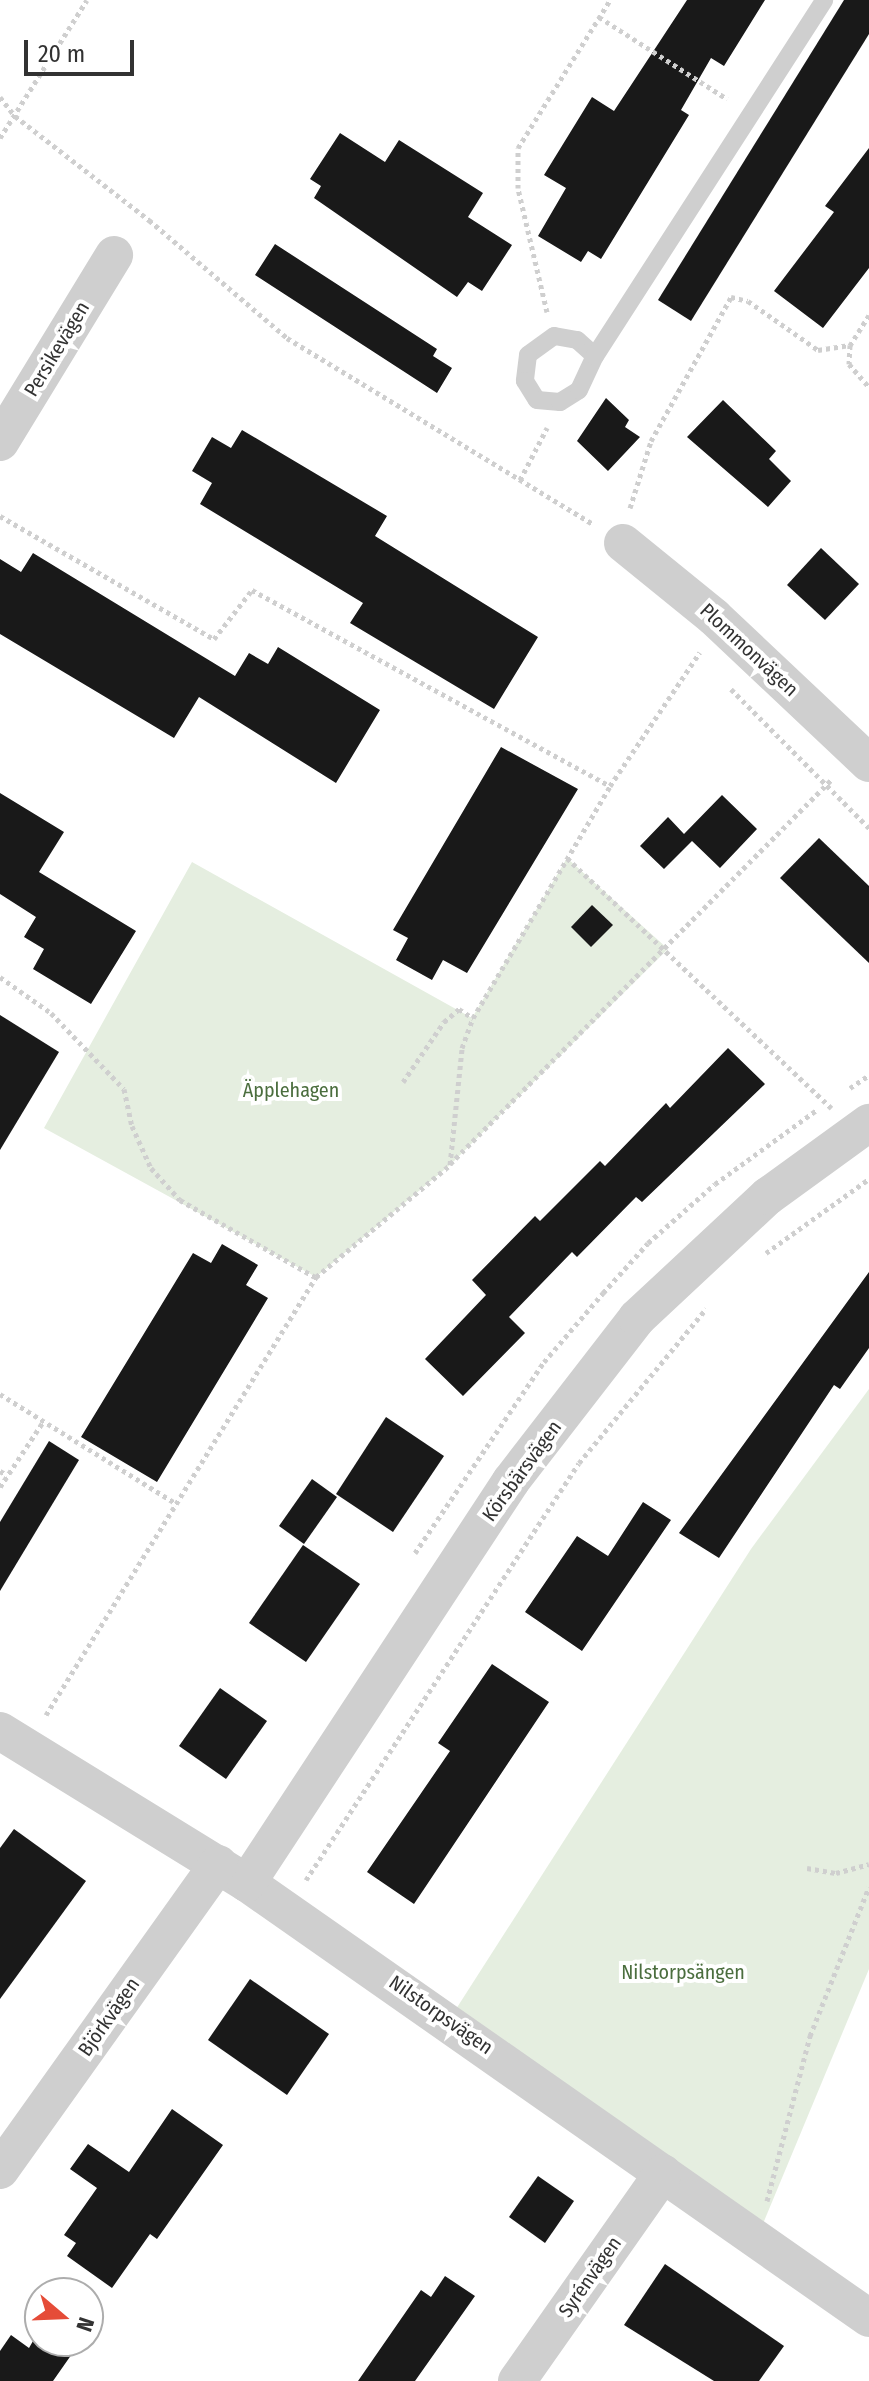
<!DOCTYPE html>
<html>
<head>
<meta charset="utf-8">
<style>
  body { margin:0 }
  #map { position:relative; width:869px; height:2381px; overflow:hidden; background:#fff; font-family:"Fira Sans Condensed",sans-serif }
  div>[style] { position:absolute }
  [style*='--x'] { left:calc(var(--x)*1px); top:calc(var(--y)*1px); width:calc(var(--w)*1px); rotate:calc(var(--a)*1deg) }
  .green>* { inset:0; background:#e5eee0 }
  .building>* { inset:0; background:#191919 }
  .path>* { height:5px; margin-top:-2.5px; transform-origin:0; background:repeating-linear-gradient(90deg,#cfcfcf 0 4px,transparent 0 8px) }
  .service>* { height:18px; margin:-9px; padding:0 9px; transform-origin:9px; border-radius:9px; background:#cfcfcf }
  .minor>* { height:38px; margin:-19px; padding:0 19px; transform-origin:19px; border-radius:19px; background:#cfcfcf }
  span { translate:-50% -50%; white-space:nowrap; text-align:center; line-height:1.15; -webkit-text-stroke:8px #fff; paint-order:stroke }
  .street-label { font-size:20px; color:#323232 }
  .park-label { font-size:20px; color:#4b6e3e }
  .north { position:absolute; left:24px; top:2277px; width:80px; height:80px; box-sizing:border-box; background:#fff; border:2px solid #adadad; border-radius:50%; rotate:109deg; font-size:22px; font-weight:700; line-height:32px; text-align:center; color:#323232 }
  .north::after { content:''; display:block; margin:auto; width:28px; height:36px; background:#e54c38; clip-path:polygon(50% 0,100% 100%,50% 72%,0 100%) }
  .scale { position:absolute; left:24px; top:40px; width:110px; height:36px; box-sizing:border-box; border:4px solid #323232; border-top:0; padding-left:10px; font-size:24px; line-height:28px; white-space:nowrap; color:#323232; -webkit-text-stroke:6px #fff; paint-order:stroke }
</style>
</head>
<body>
<div id="map">
  <div class="green">
    <i style="clip-path:polygon(567px 858px,668px 949px,450px 1165px,316px 1277px,44px 1128px,192px 862px,472px 1018px)"></i>
    <i style="clip-path:polygon(869px 1389px,869px 1969px,757px 2238px,449px 2020px,751px 1549px)"></i>
  </div>
  <div class="building">
    <i style="clip-path:polygon(687px 0,765px 0,724px 66px,711px 58px,681px 110px,689px 115px,601px 259px,588px 251px,581px 262px,538px 236px,566px 188px,544px 175px,592px 97px,614px 111px)"></i>
    <i style="clip-path:polygon(844px 0,869px 0,869px 34px,691px 321px,658px 300px)"></i>
    <i style="clip-path:polygon(340px 133px,385px 162px,399px 140px,483px 193px,468px 217px,512px 245px,482px 291px,468px 282px,457px 297px,314px 198px,321px 186px,310px 179px)"></i>
    <i style="clip-path:polygon(869px 148px,869px 268px,823px 328px,774px 291px,834px 212px,825px 206px)"></i>
    <i style="clip-path:polygon(275px 244px,437px 349px,433px 356px,452px 368px,437px 393px,255px 275px)"></i>
    <i style="clip-path:polygon(606px 398px,629px 420px,625px 427px,640px 437px,608px 471px,577px 441px)"></i>
    <i style="clip-path:polygon(723px 400px,776px 451px,769px 459px,791px 481px,768px 507px,687px 437px)"></i>
    <i style="clip-path:polygon(242px 430px,387px 516px,375px 536px,538px 637px,494px 709px,350px 623px,363px 603px,200px 504px,212px 483px,192px 471px,212px 437px,231px 448px)"></i>
    <i style="clip-path:polygon(821px 548px,859px 584px,825px 620px,787px 585px)"></i>
    <i style="clip-path:polygon(33px 553px,235px 676px,249px 653px,268px 664px,278px 647px,380px 710px,336px 783px,199px 697px,174px 738px,0 634px,0 559px,21px 572px)"></i>
    <i style="clip-path:polygon(501px 747px,578px 789px,467px 973px,443px 960px,432px 980px,396px 960px,408px 938px,393px 930px)"></i>
    <i style="clip-path:polygon(0 793px,64px 832px,39px 872px,136px 931px,91px 1004px,33px 969px,44px 949px,24px 937px,36px 917px,0 894px)"></i>
    <i style="clip-path:polygon(722px 795px,757px 829px,720px 868px,692px 841px,664px 869px,640px 846px,668px 817px,684px 834px)"></i>
    <i style="clip-path:polygon(819px 838px,869px 886px,869px 963px,780px 878px)"></i>
    <i style="clip-path:polygon(592px 905px,613px 925px,591px 947px,571px 927px)"></i>
    <i style="clip-path:polygon(0 1015px,59px 1052px,0 1150px)"></i>
    <i style="clip-path:polygon(728px 1048px,765px 1084px,642px 1202px,636px 1197px,577px 1257px,572px 1252px,509px 1317px,525px 1333px,463px 1396px,425px 1359px,486px 1295px,472px 1280px,535px 1216px,540px 1221px,600px 1161px,605px 1166px,666px 1103px,670px 1108px)"></i>
    <i style="clip-path:polygon(222px 1244px,258px 1265px,246px 1285px,268px 1298px,157px 1482px,81px 1437px,193px 1253px,211px 1263px)"></i>
    <i style="clip-path:polygon(869px 1272px,869px 1348px,840px 1389px,834px 1385px,719px 1558px,679px 1533px)"></i>
    <i style="clip-path:polygon(386px 1417px,444px 1456px,393px 1532px,336px 1494px)"></i>
    <i style="clip-path:polygon(49px 1441px,79px 1460px,0 1591px,0 1522px)"></i>
    <i style="clip-path:polygon(312px 1479px,337px 1497px,304px 1544px,279px 1526px)"></i>
    <i style="clip-path:polygon(643px 1502px,671px 1520px,582px 1651px,525px 1612px,577px 1536px,608px 1556px)"></i>
    <i style="clip-path:polygon(303px 1545px,360px 1584px,306px 1662px,249px 1623px)"></i>
    <i style="clip-path:polygon(492px 1664px,549px 1702px,414px 1904px,367px 1872px,450px 1751px,438px 1743px)"></i>
    <i style="clip-path:polygon(220px 1688px,267px 1721px,226px 1779px,179px 1746px)"></i>
    <i style="clip-path:polygon(14px 1829px,86px 1881px,0 1999px,0 1848px)"></i>
    <i style="clip-path:polygon(250px 1979px,329px 2034px,287px 2095px,208px 2040px)"></i>
    <i style="clip-path:polygon(172px 2109px,223px 2145px,157px 2239px,150px 2234px,112px 2288px,67px 2256px,76px 2243px,64px 2235px,97px 2188px,70px 2169px,88px 2144px,129px 2172px)"></i>
    <i style="clip-path:polygon(538px 2176px,574px 2201px,545px 2243px,509px 2217px)"></i>
    <i style="clip-path:polygon(665px 2264px,784px 2346px,759px 2381px,714px 2381px,624px 2325px)"></i>
    <i style="clip-path:polygon(445px 2276px,475px 2296px,415px 2381px,358px 2381px,421px 2290px,431px 2297px)"></i>
    <i style="clip-path:polygon(11px 2335px,29px 2348px,33px 2341px,81px 2341px,53px 2381px,0 2381px,0 2351px)"></i>
  </div>
  <div class="path">
    <i style="--x:599;--y:17;--w:152;--a:32.6"></i>
    <i style="--x:0;--y:97;--w:24;--a:52"></i>
    <i style="--x:15;--y:116;--w:170;--a:37.8"></i>
    <i style="--x:149;--y:220;--w:182;--a:40.5"></i>
    <i style="--x:287;--y:338;--w:359;--a:31.3"></i>
    <i style="--x:0;--y:138;--w:163;--a:-57.8"></i>
    <i style="--x:547;--y:312;--w:127;--a:-103.2"></i>
    <i style="--x:518;--y:188;--w:40;--a:-90"></i>
    <i style="--x:518;--y:148;--w:174;--a:-58.1"></i>
    <i style="--x:869;--y:315;--w:36;--a:122"></i>
    <i style="--x:850;--y:345;--w:19;--a:93"></i>
    <i style="--x:849;--y:364;--w:30;--a:49"></i>
    <i style="--x:520;--y:480;--w:59;--a:-62.6"></i>
    <i style="--x:630;--y:508;--w:70;--a:-72.6"></i>
    <i style="--x:651;--y:441;--w:165;--a:-60.9"></i>
    <i style="--x:731;--y:297;--w:17;--a:13"></i>
    <i style="--x:748;--y:301;--w:85;--a:35"></i>
    <i style="--x:818;--y:350;--w:32;--a:-9"></i>
    <i style="--x:0;--y:516;--w:247;--a:29.9"></i>
    <i style="--x:214;--y:639;--w:62;--a:-52.2"></i>
    <i style="--x:252;--y:590;--w:408;--a:28.7"></i>
    <i style="--x:731;--y:689;--w:196;--a:45.2"></i>
    <i style="--x:567;--y:858;--w:364;--a:43.4"></i>
    <i style="--x:0;--y:977;--w:62;--a:35.2"></i>
    <i style="--x:51;--y:1013;--w:105;--a:46.2"></i>
    <i style="--x:124;--y:1089;--w:38;--a:78"></i>
    <i style="--x:132;--y:1126;--w:46;--a:65.7"></i>
    <i style="--x:151;--y:1168;--w:43;--a:47.8"></i>
    <i style="--x:180;--y:1200;--w:155;--a:29.7"></i>
    <i style="--x:403;--y:1082;--w:73;--a:-55.7"></i>
    <i style="--x:444;--y:1022;--w:20;--a:-41"></i>
    <i style="--x:459;--y:1009;--w:17;--a:33"></i>
    <i style="--x:850;--y:1088;--w:23;--a:-34"></i>
    <i style="--x:450;--y:1164;--w:542;--a:-45.22"></i>
    <i style="--x:766;--y:1253;--w:127;--a:-35.7"></i>
    <i style="--x:0;--y:1394;--w:208;--a:31.9"></i>
    <i style="--x:0;--y:1471;--w:8;--a:30"></i>
    <i style="--x:0;--y:1487;--w:78;--a:-56.5"></i>
    <i style="--x:415;--y:1553;--w:230;--a:-56"></i>
    <i style="--x:544;--y:1362;--w:91;--a:-49.5"></i>
    <i style="--x:603;--y:1293;--w:67;--a:-48"></i>
    <i style="--x:648;--y:1243;--w:89;--a:-41.4"></i>
    <i style="--x:715;--y:1184;--w:127;--a:-36.1"></i>
    <i style="--x:46;--y:1715;--w:515;--a:-58.35"></i>
    <i style="--x:316;--y:1277;--w:175;--a:-39.9"></i>
    <i style="--x:450;--y:1165;--w:118;--a:-84.1"></i>
    <i style="--x:462;--y:1048;--w:32;--a:-70"></i>
    <i style="--x:473;--y:1018;--w:269;--a:-59.4"></i>
    <i style="--x:610;--y:786;--w:161;--a:-56.1"></i>
    <i style="--x:807;--y:1868;--w:29;--a:10"></i>
    <i style="--x:836;--y:1873;--w:34;--a:-15"></i>
    <i style="--x:306;--y:1880;--w:498;--a:-56.8"></i>
    <i style="--x:579;--y:1463;--w:200;--a:-50.5"></i>
    <i style="--x:767;--y:2201;--w:171;--a:-75.4"></i>
    <i style="--x:810;--y:2036;--w:160;--a:-68.4"></i>
  </div>
  <div class="service">
    <i style="--x:595;--y:356;--w:24;--a:-138"></i>
    <i style="--x:577;--y:340;--w:23;--a:-170"></i>
    <i style="--x:554;--y:336;--w:32;--a:144"></i>
    <i style="--x:528;--y:355;--w:26;--a:97"></i>
    <i style="--x:525;--y:381;--w:22;--a:58"></i>
    <i style="--x:537;--y:400;--w:23;--a:5"></i>
    <i style="--x:560;--y:402;--w:22;--a:-32"></i>
    <i style="--x:579;--y:390;--w:38;--a:-65"></i>
    <i style="--x:595;--y:356;--w:423;--a:-57.2"></i>
  </div>
  <div class="minor">
    <i style="--x:0;--y:442;--w:219;--a:-58.6"></i>
    <i style="--x:623;--y:543;--w:117;--a:39.1"></i>
    <i style="--x:714;--y:617;--w:213;--a:43.3"></i>
    <i style="--x:0;--y:1731;--w:290;--a:31.6"></i>
    <i style="--x:247;--y:1883;--w:759;--a:34.97"></i>
    <i style="--x:247;--y:1883;--w:481;--a:-56.7"></i>
    <i style="--x:511;--y:1481;--w:206;--a:-52.3"></i>
    <i style="--x:637;--y:1318;--w:179;--a:-43"></i>
    <i style="--x:768;--y:1196;--w:125;--a:-35.9"></i>
    <i style="--x:0;--y:2170;--w:376;--a:-54.5"></i>
    <i style="--x:517;--y:2381;--w:254;--a:-54.9"></i>
  </div>
  <div class="street-label">
    <span style="left:57px;top:349px;rotate:-59deg">Persikevägen</span>
    <span style="left:749px;top:650px;rotate:43deg">Plommonvägen</span>
    <span style="left:522px;top:1471px;rotate:-54deg">Körsbärsvägen</span>
    <span style="left:441px;top:2015px;rotate:35deg">Nilstorpsvägen</span>
    <span style="left:109px;top:2017px;rotate:-55deg">Björkvägen</span>
    <span style="left:590px;top:2277px;rotate:-55deg">Syrénvägen</span>
  </div>
  <div class="park-label">
    <span style="left:291px;top:1090px">Äpplehagen</span>
    <span style="left:683px;top:1972px">Nilstorpsängen</span>
  </div>
  <div class="north">N</div>
  <div class="scale">20 m</div>
</div>
</body>
</html>
